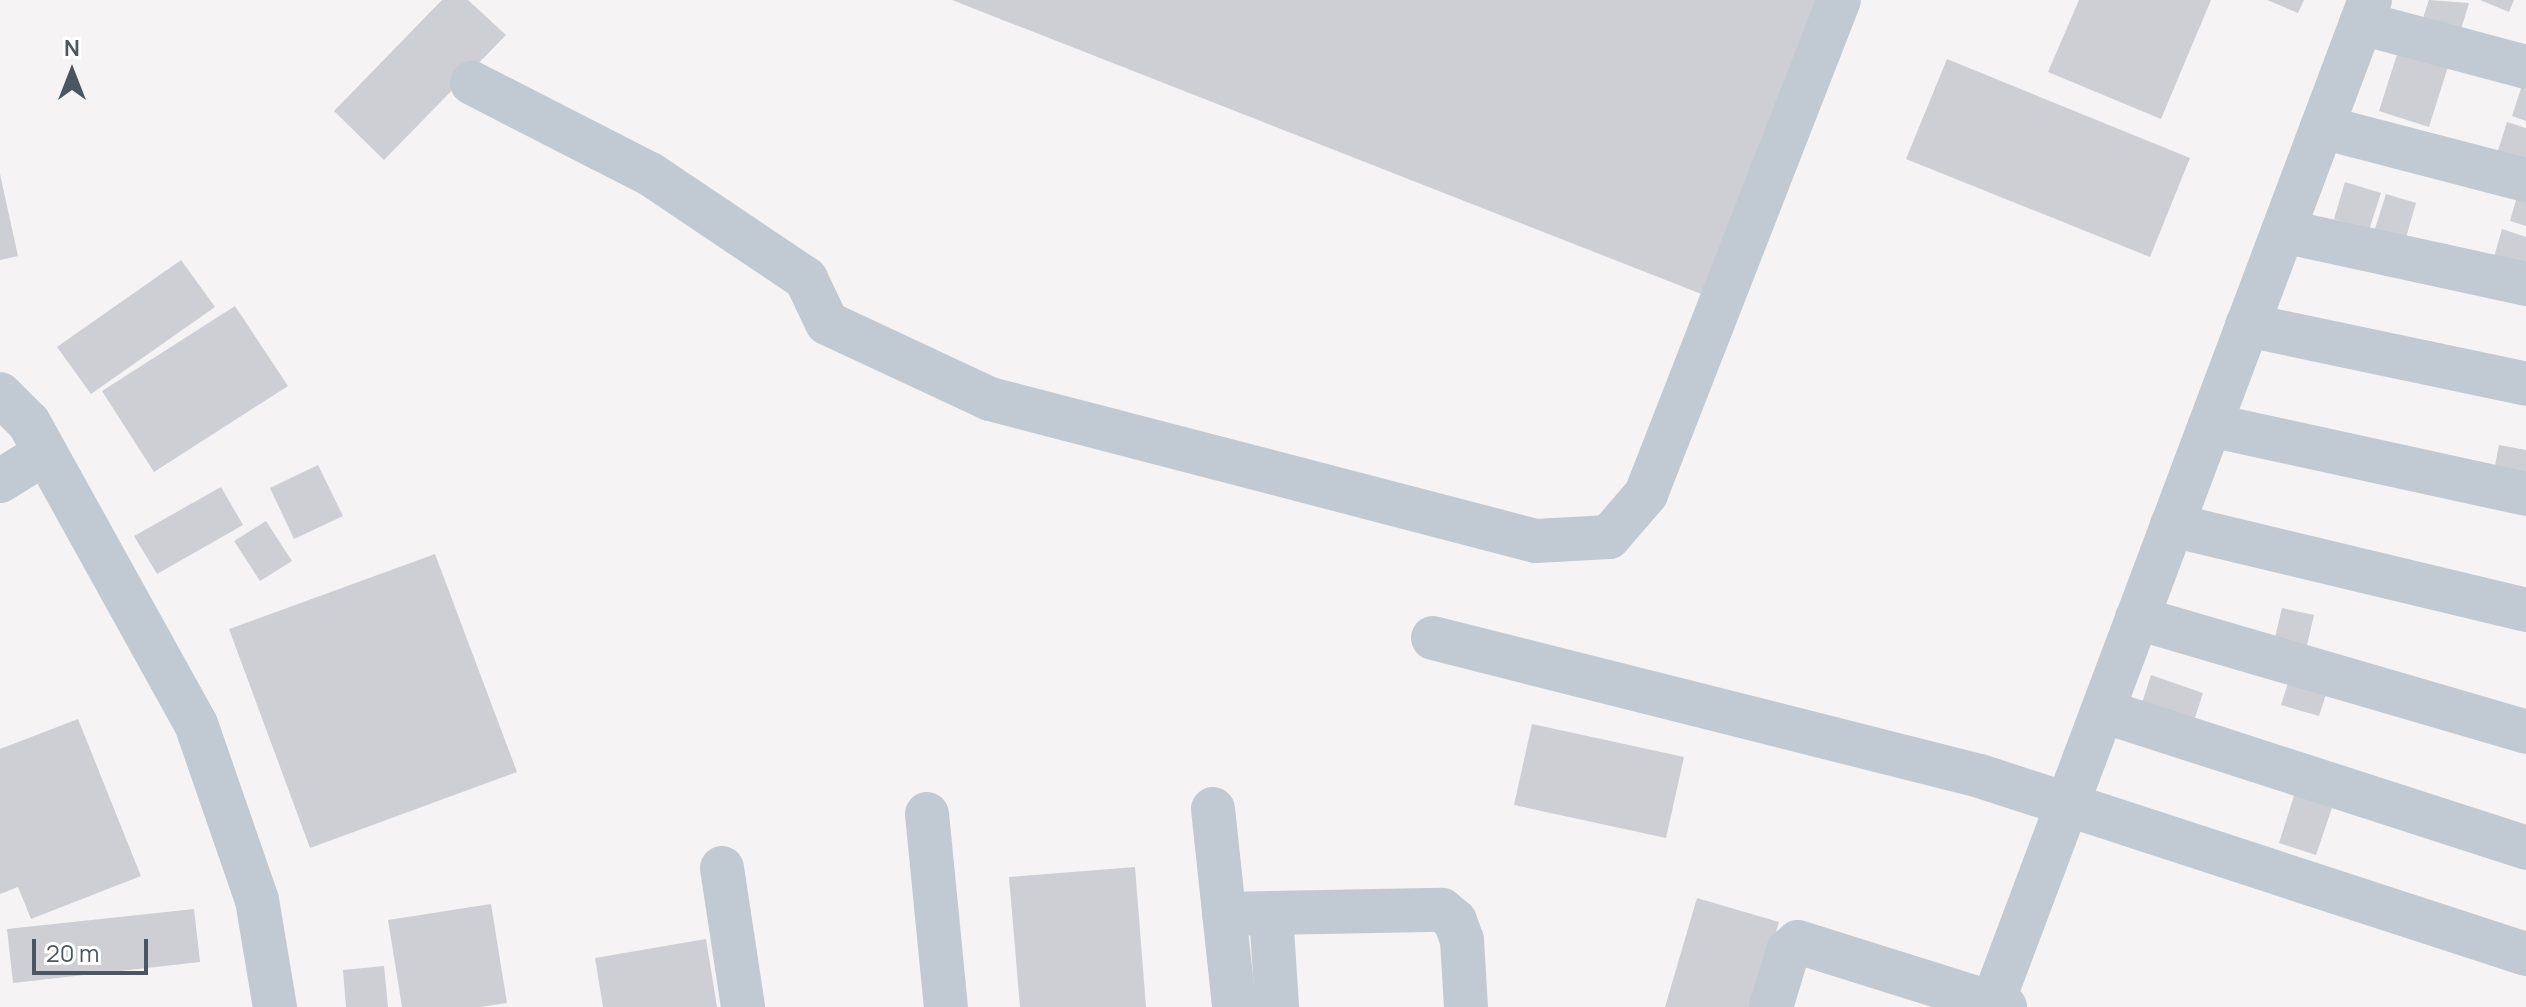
<!DOCTYPE html>
<html>
<head>
<meta charset="utf-8">
<style>
  body { margin:0 }
  #map { position:relative; width:2526px; height:1007px; overflow:hidden; background:#f5f3f3; font-family:Manrope,sans-serif }
  div>[style] { position:absolute }
  [style*='--x'] { left:calc(var(--x)*1px); top:calc(var(--y)*1px); width:calc(var(--w)*1px); rotate:calc(var(--a)*1deg) }
  .building>* { inset:0; background:#cdcfd5 }
  .minor>* { height:44px; margin:-22px; padding:0 22px; transform-origin:22px; border-radius:22px; background:#c1cad2 }
  span { translate:-50% -50%; white-space:nowrap; text-align:center; line-height:1.15; -webkit-text-stroke:6px #fff; paint-order:stroke }
  .north { position:absolute; left:32px; top:32px; width:80px; height:80px; -webkit-text-stroke:6px #fff; paint-order:stroke; rotate:0deg; font-size:22px; font-weight:700; line-height:32px; text-align:center; color:#4a5661 }
  .north::after { content:''; display:block; margin:auto; width:28px; height:36px; background:#4a5661; clip-path:polygon(50% 0,100% 100%,50% 72%,0 100%) }
  .scale { position:absolute; left:32px; top:939px; width:116px; height:36px; box-sizing:border-box; border:4px solid #4a5661; border-top:0; padding-left:10px; font-size:24px; line-height:28px; white-space:nowrap; color:#4a5661; -webkit-text-stroke:6px #fff; paint-order:stroke }
</style>
</head>
<body>
<div id="map">
  <div class="building">
    <i style="clip-path:polygon(442px 0,468px 0,506px 35px,384px 160px,334px 111px)"></i>
    <i style="clip-path:polygon(952px 0,1822px 0,1704px 295px)"></i>
    <i style="clip-path:polygon(2079px 0,2211px 0,2161px 119px,2048px 72px)"></i>
    <i style="clip-path:polygon(2267px 0,2304px 0,2298px 13px)"></i>
    <i style="clip-path:polygon(2429px 0,2469px 3px,2458px 39px,2420px 27px)"></i>
    <i style="clip-path:polygon(2480px 0,2514px 0,2509px 12px)"></i>
    <i style="clip-path:polygon(2402px 39px,2452px 54px,2429px 127px,2379px 111px)"></i>
    <i style="clip-path:polygon(1947px 59px,2190px 158px,2150px 257px,1906px 159px)"></i>
    <i style="clip-path:polygon(2526px 73px,2526px 121px,2512px 116px)"></i>
    <i style="clip-path:polygon(2507px 122px,2526px 128px,2526px 169px,2495px 160px)"></i>
    <i style="clip-path:polygon(0 174px,18px 256px,0 260px)"></i>
    <i style="clip-path:polygon(2345px 182px,2381px 193px,2369px 230px,2334px 219px)"></i>
    <i style="clip-path:polygon(2518px 193px,2526px 195px,2526px 226px,2510px 221px)"></i>
    <i style="clip-path:polygon(2386px 194px,2416px 203px,2405px 241px,2374px 232px)"></i>
    <i style="clip-path:polygon(2502px 229px,2526px 237px,2526px 274px,2492px 264px)"></i>
    <i style="clip-path:polygon(181px 260px,215px 307px,91px 394px,57px 347px)"></i>
    <i style="clip-path:polygon(235px 306px,288px 386px,154px 472px,102px 391px)"></i>
    <i style="clip-path:polygon(2499px 445px,2526px 450px,2526px 476px,2492px 481px)"></i>
    <i style="clip-path:polygon(318px 465px,343px 516px,294px 539px,270px 488px)"></i>
    <i style="clip-path:polygon(221px 487px,243px 525px,157px 574px,134px 536px)"></i>
    <i style="clip-path:polygon(266px 521px,292px 561px,260px 581px,234px 541px)"></i>
    <i style="clip-path:polygon(435px 554px,517px 772px,310px 848px,229px 629px)"></i>
    <i style="clip-path:polygon(2282px 608px,2314px 615px,2304px 658px,2272px 650px)"></i>
    <i style="clip-path:polygon(2293px 667px,2331px 679px,2319px 716px,2281px 705px)"></i>
    <i style="clip-path:polygon(2151px 675px,2203px 693px,2192px 727px,2140px 709px)"></i>
    <i style="clip-path:polygon(78px 719px,141px 876px,31px 919px,18px 887px,0 894px,0 749px)"></i>
    <i style="clip-path:polygon(1532px 724px,1684px 757px,1666px 838px,1514px 805px)"></i>
    <i style="clip-path:polygon(2298px 783px,2336px 796px,2316px 855px,2279px 843px)"></i>
    <i style="clip-path:polygon(1135px 867px,1146px 1007px,1020px 1007px,1009px 877px)"></i>
    <i style="clip-path:polygon(1697px 898px,1779px 922px,1754px 1007px,1665px 1007px)"></i>
    <i style="clip-path:polygon(491px 904px,507px 1003px,480px 1007px,402px 1007px,388px 920px)"></i>
    <i style="clip-path:polygon(194px 909px,200px 962px,13px 983px,7px 929px)"></i>
    <i style="clip-path:polygon(706px 939px,717px 1007px,603px 1007px,595px 958px)"></i>
    <i style="clip-path:polygon(384px 966px,388px 1007px,346px 1007px,343px 970px)"></i>
  </div>
  <div class="minor">
    <i style="--x:2361;--y:23;--w:171;--a:14.9"></i>
    <i style="--x:472;--y:83;--w:200;--a:27.1"></i>
    <i style="--x:650;--y:174;--w:188;--a:33.9"></i>
    <i style="--x:806;--y:279;--w:49;--a:64.5"></i>
    <i style="--x:827;--y:323;--w:180;--a:25"></i>
    <i style="--x:990;--y:399;--w:564;--a:14.58"></i>
    <i style="--x:1536;--y:541;--w:73;--a:-3.1"></i>
    <i style="--x:1609;--y:537;--w:57;--a:-49.3"></i>
    <i style="--x:1646;--y:494;--w:530;--a:-68.66"></i>
    <i style="--x:2322;--y:127;--w:211;--a:14.6"></i>
    <i style="--x:2283;--y:231;--w:249;--a:12.3"></i>
    <i style="--x:2247;--y:325;--w:285;--a:11.9"></i>
    <i style="--x:0;--y:394;--w:41;--a:45"></i>
    <i style="--x:29;--y:423;--w:344;--a:61"></i>
    <i style="--x:196;--y:724;--w:186;--a:70.9"></i>
    <i style="--x:257;--y:900;--w:109;--a:80.5"></i>
    <i style="--x:2210;--y:425;--w:323;--a:12.3"></i>
    <i style="--x:0;--y:481;--w:53;--a:-31.9"></i>
    <i style="--x:2172;--y:525;--w:364;--a:13.5"></i>
    <i style="--x:2137;--y:618;--w:405;--a:16.3"></i>
    <i style="--x:1433;--y:638;--w:564;--a:14.16"></i>
    <i style="--x:1980;--y:776;--w:574;--a:18.06"></i>
    <i style="--x:2103;--y:711;--w:445;--a:17.9"></i>
    <i style="--x:1213;--y:809;--w:199;--a:83.9"></i>
    <i style="--x:927;--y:814;--w:194;--a:84.4"></i>
    <i style="--x:722;--y:868;--w:141;--a:81.4"></i>
    <i style="--x:1271;--y:913;--w:94;--a:86.3"></i>
    <i style="--x:1224;--y:914;--w:218;--a:-1.1"></i>
    <i style="--x:1442;--y:910;--w:17;--a:40"></i>
    <i style="--x:1455;--y:921;--w:20;--a:70"></i>
    <i style="--x:1462;--y:940;--w:67;--a:86.6"></i>
    <i style="--x:1771;--y:1007;--w:59;--a:-73.1"></i>
    <i style="--x:1788;--y:951;--w:13;--a:-42"></i>
    <i style="--x:1798;--y:942;--w:217;--a:17.4"></i>
    <i style="--x:1991;--y:1007;--w:1076;--a:-69.38"></i>
  </div>
  <div class="north">N</div>
  <div class="scale">20 m</div>
</div>
</body>
</html>
